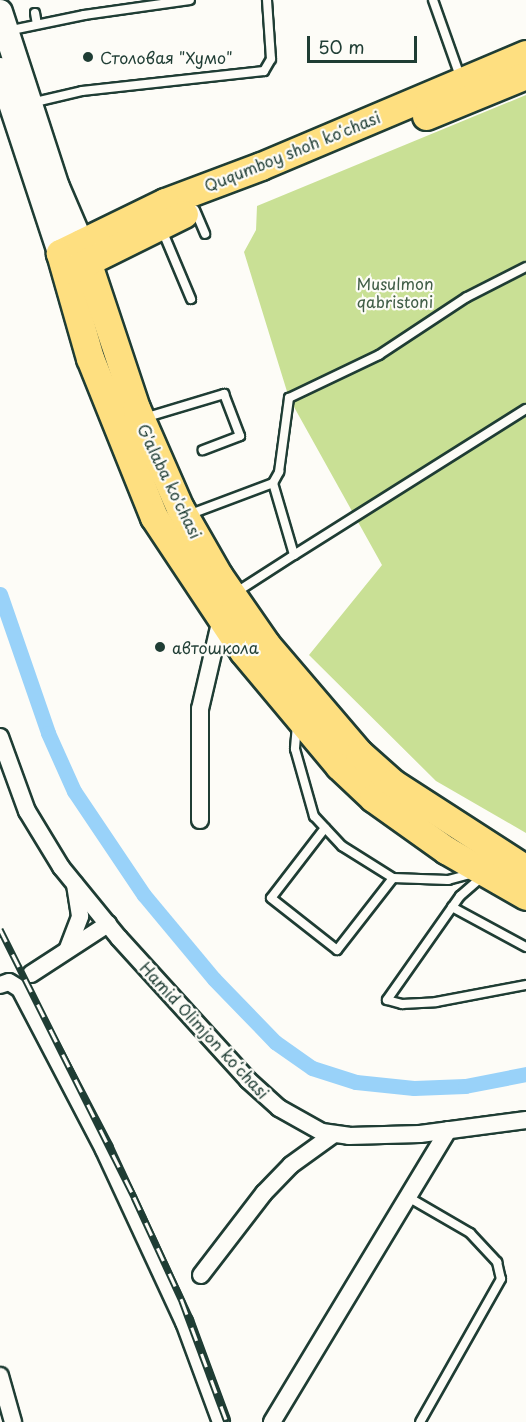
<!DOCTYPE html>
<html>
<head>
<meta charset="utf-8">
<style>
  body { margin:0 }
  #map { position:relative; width:526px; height:1422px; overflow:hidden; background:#fdfcf7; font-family:"Playpen Sans",sans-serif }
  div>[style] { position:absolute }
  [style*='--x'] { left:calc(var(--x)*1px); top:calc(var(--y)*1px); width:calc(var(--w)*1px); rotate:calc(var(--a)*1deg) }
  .green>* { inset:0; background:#c9e095 }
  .canal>* { height:15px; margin:-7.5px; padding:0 7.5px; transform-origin:7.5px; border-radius:7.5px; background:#99d2f9 }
  .roads { filter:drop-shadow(2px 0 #1f3d34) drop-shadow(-2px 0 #1f3d34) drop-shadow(0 2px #1f3d34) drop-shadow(0 -2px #1f3d34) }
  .service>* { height:8px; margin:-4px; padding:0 4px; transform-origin:4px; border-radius:4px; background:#fdfcf7 }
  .minor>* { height:16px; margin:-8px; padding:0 8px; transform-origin:8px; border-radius:8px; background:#fdfcf7 }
  .secondary>* { height:24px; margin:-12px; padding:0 12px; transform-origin:12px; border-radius:12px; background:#fdfcf7 }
  .primary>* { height:27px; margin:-13.5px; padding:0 13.5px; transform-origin:13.5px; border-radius:13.5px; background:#fedf80 }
  .rail>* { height:7px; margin-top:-3.5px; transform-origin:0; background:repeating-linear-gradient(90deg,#fdfcf7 0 14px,#1f3d34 0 28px); box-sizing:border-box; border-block:2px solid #1f3d34 }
  .dots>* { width:16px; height:16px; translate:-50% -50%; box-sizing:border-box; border:3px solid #fdfcf7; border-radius:50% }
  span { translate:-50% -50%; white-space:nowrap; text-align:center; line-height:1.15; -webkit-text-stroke:4.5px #fdfcf7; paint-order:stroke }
  .poi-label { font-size:16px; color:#1f3d34 }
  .left { translate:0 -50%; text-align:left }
  .street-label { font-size:16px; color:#1f3d34 }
  .park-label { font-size:16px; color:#415e47 }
  .scale { position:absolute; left:307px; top:36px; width:110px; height:27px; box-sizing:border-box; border:3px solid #1f3d34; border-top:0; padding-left:8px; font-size:18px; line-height:21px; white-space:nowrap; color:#1f3d34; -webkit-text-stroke:4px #fdfcf7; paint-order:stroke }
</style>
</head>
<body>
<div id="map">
  <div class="green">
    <i style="clip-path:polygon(526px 95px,526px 833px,436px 781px,309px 655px,382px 565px,289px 398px,244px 252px,256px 230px,257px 206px)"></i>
  </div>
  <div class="canal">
    <i style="--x:0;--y:594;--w:147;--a:70.9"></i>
    <i style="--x:48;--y:733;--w:64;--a:65.9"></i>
    <i style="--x:74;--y:791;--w:125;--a:56.1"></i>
    <i style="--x:144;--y:895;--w:109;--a:50.2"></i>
    <i style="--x:214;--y:979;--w:88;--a:45.9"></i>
    <i style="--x:275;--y:1042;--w:45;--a:35.1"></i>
    <i style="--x:312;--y:1068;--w:46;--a:17.7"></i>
    <i style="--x:356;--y:1082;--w:58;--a:5.9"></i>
    <i style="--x:414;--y:1088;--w:51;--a:-2.2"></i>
    <i style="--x:465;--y:1086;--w:62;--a:-11.1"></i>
  </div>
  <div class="roads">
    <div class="service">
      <i style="--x:433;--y:0;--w:84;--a:70.5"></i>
      <i style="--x:35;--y:13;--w:11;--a:80"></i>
      <i style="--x:7;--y:31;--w:79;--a:-11.7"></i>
      <i style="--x:84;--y:15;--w:107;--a:-8.1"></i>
      <i style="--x:31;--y:103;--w:52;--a:-13.2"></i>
      <i style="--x:82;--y:91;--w:183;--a:-6.3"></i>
      <i style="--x:264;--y:71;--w:14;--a:-60"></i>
      <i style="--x:271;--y:59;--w:59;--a:-93.9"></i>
      <i style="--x:195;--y:210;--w:26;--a:67"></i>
      <i style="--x:162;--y:230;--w:75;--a:67.2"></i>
      <i style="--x:144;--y:418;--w:84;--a:-16.7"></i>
      <i style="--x:224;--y:394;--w:45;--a:69.1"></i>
      <i style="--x:240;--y:436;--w:40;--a:159"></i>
      <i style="--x:273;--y:483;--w:13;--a:-61"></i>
      <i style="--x:279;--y:472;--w:75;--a:-82.3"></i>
      <i style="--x:289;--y:398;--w:100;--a:-25.5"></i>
      <i style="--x:379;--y:355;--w:105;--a:-33.4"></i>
      <i style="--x:467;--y:297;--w:66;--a:-27"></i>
      <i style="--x:188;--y:515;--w:91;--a:-20.6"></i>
      <i style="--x:273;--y:483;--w:75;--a:73.7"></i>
      <i style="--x:294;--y:555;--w:70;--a:147.2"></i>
      <i style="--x:294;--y:555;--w:274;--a:-32.2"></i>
      <i style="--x:297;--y:725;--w:24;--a:95"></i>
      <i style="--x:295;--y:749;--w:70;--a:74.2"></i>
      <i style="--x:314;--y:816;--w:41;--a:47"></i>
      <i style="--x:342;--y:846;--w:60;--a:32.1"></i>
      <i style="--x:393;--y:878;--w:55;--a:2.1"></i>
      <i style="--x:448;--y:880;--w:28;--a:-15"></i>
      <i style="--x:325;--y:828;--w:88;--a:127.6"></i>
      <i style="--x:271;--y:898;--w:84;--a:38.2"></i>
      <i style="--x:337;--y:950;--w:91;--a:-52.1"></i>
      <i style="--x:483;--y:876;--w:30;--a:139"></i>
      <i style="--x:460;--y:896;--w:127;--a:125.1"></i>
      <i style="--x:387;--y:1000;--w:16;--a:15"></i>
      <i style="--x:402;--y:1004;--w:34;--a:-3"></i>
      <i style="--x:436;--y:1002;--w:92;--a:-10.7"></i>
      <i style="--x:452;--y:907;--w:84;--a:28.4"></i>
      <i style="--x:408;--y:1197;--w:72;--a:30.1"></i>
      <i style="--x:470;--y:1233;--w:40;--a:47"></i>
      <i style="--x:497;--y:1262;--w:17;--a:77"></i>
      <i style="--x:501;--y:1279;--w:164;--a:119.5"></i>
    </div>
    <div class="minor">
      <i style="--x:0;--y:737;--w:79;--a:70"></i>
      <i style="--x:27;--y:811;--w:66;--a:58.7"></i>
      <i style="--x:61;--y:867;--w:92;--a:50.8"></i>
      <i style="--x:119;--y:938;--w:192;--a:47.7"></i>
      <i style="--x:248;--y:1080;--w:42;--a:42.1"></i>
      <i style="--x:279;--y:1108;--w:49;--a:29.2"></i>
      <i style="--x:322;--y:1132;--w:27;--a:8"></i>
      <i style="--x:349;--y:1136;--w:71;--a:-1.6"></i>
      <i style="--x:420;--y:1134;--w:107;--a:-7.5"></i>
      <i style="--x:200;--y:820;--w:111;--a:-90"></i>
      <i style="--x:200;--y:709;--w:92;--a:-76.9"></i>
      <i style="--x:68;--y:948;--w:34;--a:-69"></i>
      <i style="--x:80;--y:916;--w:32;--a:-99"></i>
      <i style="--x:31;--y:974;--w:92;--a:-33"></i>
      <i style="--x:0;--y:985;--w:9;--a:-18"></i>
      <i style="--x:9;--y:982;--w:13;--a:32"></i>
      <i style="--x:20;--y:989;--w:182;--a:62.4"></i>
      <i style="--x:104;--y:1150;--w:190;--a:65.1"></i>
      <i style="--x:184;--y:1322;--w:107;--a:69.7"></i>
      <i style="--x:201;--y:1275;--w:103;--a:-52.5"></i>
      <i style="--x:264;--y:1193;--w:39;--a:-46"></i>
      <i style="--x:291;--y:1165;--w:53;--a:-35.8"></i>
      <i style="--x:0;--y:1376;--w:48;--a:74.2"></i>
      <i style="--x:272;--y:1422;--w:341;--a:-58.9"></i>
    </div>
    <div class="secondary">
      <i style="--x:0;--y:12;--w:184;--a:72"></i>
      <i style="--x:57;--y:187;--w:61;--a:66.8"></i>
      <i style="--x:0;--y:70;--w:193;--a:71.8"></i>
    </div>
    <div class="primary">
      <i style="--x:526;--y:54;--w:288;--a:157.1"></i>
      <i style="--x:261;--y:166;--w:103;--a:159.4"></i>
      <i style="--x:165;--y:202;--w:117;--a:154.1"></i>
      <i style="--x:60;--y:253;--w:109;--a:74.1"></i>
      <i style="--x:90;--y:358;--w:171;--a:68.1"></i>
      <i style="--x:154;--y:517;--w:161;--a:56.4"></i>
      <i style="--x:243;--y:651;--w:150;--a:50.1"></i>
      <i style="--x:339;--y:766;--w:47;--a:43.3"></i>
      <i style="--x:373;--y:798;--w:90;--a:35.5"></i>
      <i style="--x:446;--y:850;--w:92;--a:29.9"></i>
      <i style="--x:426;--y:116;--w:108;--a:-22.3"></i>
      <i style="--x:81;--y:243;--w:174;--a:71.6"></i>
      <i style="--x:136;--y:408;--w:109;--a:66.3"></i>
      <i style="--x:180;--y:508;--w:78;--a:60.2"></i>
      <i style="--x:219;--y:576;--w:83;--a:55.3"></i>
      <i style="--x:266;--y:644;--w:143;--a:49.5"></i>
      <i style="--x:359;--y:753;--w:45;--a:41.4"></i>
      <i style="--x:393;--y:783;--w:158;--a:32.9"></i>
      <i style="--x:71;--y:270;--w:126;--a:-26.4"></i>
    </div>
  </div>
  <div class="rail">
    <i style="--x:0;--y:929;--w:300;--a:63.4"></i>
    <i style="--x:134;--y:1197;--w:115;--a:65.2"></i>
    <i style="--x:182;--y:1301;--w:129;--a:69.6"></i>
  </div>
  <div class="dots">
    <i style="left:88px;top:57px;background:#1f3d34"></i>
    <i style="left:160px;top:647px;background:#1f3d34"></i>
  </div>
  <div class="poi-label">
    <span class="left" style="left:100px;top:57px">Столовая "Хумо"</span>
    <span class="left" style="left:172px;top:647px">автошкола</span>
  </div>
  <div class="street-label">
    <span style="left:292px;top:151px;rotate:-22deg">Ququmboy shoh koʻchasi</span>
    <span style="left:170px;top:481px;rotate:64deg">G'alaba ko'chasi</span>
    <span style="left:205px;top:1030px;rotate:47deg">Hamid Olimjon koʻchasi</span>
  </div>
  <div class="park-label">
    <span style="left:395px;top:292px">Musulmon<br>qabristoni</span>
  </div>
  <div class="scale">50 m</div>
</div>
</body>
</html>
